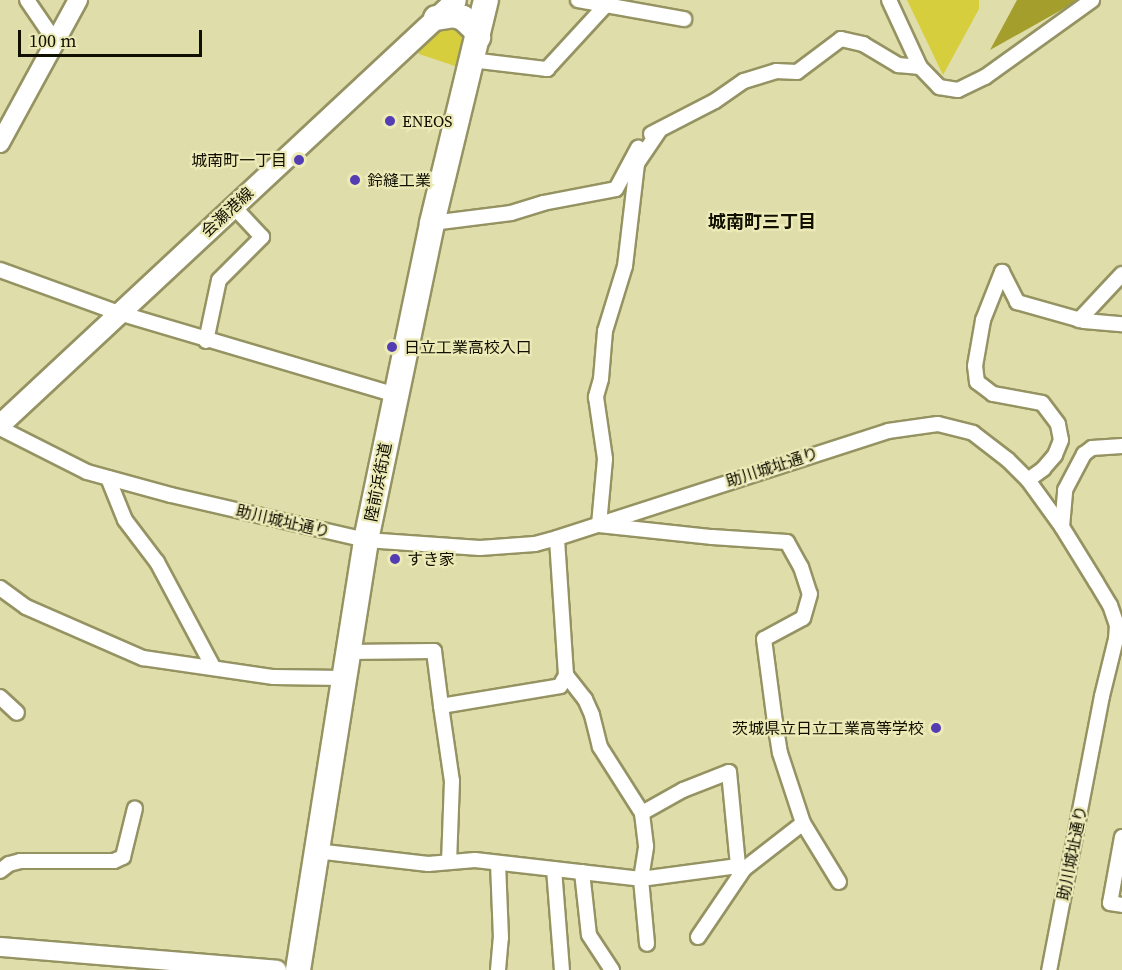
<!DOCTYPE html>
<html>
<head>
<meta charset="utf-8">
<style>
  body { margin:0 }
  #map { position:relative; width:1122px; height:970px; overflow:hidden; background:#dfdda9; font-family:"Source Serif 4","Noto Sans JP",serif }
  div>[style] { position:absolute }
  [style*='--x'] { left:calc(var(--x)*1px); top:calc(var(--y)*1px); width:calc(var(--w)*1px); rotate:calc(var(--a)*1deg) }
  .green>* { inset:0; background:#d6ce3d }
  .forest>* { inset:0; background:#a49e2c }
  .roads { filter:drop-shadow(2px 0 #959362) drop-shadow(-2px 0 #959362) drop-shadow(0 2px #959362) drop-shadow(0 -2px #959362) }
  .minor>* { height:14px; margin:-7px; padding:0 7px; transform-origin:7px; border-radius:7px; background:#fff }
  .tertiary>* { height:18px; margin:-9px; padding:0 9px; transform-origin:9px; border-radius:9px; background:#fff }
  .secondary>* { height:20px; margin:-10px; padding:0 10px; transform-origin:10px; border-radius:10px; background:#fff }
  .trunk>* { height:24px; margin:-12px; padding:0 12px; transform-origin:12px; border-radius:12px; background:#fff }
  .dots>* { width:16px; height:16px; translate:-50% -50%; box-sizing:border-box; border:3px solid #eceab6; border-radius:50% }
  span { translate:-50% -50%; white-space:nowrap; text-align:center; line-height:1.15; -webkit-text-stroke:4.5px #eceab6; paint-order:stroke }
  .poi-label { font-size:16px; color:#100f00 }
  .left { translate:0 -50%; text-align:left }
  .right { translate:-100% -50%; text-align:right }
  .street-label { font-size:16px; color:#100f00 }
  .neighbourhood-label { font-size:18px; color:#100f00; font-weight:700 }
  .scale { position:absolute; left:18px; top:30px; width:184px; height:27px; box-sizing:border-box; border:3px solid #100f00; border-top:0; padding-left:8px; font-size:18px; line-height:21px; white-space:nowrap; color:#100f00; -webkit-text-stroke:4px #eceab6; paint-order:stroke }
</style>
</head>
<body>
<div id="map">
  <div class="green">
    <i style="clip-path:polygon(907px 0,979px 0,979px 9px,943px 75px)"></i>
    <i style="clip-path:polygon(440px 22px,458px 24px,468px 33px,458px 67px,419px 54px,416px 44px)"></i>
  </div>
  <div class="forest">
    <i style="clip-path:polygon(1017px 0,1079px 0,990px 50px)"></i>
  </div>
  <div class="roads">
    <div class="minor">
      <i style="--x:27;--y:0;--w:50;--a:55.7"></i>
      <i style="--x:578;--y:0;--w:108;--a:10.2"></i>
      <i style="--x:889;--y:0;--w:74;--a:65.2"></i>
      <i style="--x:920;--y:67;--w:28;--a:46"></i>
      <i style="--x:939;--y:87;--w:19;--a:9"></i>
      <i style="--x:958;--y:90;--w:30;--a:-26"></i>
      <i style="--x:985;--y:77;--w:132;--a:-35.7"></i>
      <i style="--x:471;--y:60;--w:77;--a:6.8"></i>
      <i style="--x:547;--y:69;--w:86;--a:-47.4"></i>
      <i style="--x:659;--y:131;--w:40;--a:124"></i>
      <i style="--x:637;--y:164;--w:103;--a:96.7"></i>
      <i style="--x:625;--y:266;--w:68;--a:107.1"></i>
      <i style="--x:605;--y:331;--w:48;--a:94.8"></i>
      <i style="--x:601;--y:379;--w:19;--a:106"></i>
      <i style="--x:596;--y:397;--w:63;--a:81.7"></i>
      <i style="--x:605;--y:459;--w:66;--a:95.2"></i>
      <i style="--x:599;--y:525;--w:114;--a:6.1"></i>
      <i style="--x:712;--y:537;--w:75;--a:3.8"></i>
      <i style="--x:787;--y:542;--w:29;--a:61"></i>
      <i style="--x:801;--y:567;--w:28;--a:72"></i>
      <i style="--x:810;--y:594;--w:25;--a:106"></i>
      <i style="--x:803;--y:618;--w:44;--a:151.7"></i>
      <i style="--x:764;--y:639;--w:84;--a:82.5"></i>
      <i style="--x:775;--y:722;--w:31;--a:81"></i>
      <i style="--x:780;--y:753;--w:74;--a:71.8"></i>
      <i style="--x:803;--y:823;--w:69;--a:58.6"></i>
      <i style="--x:651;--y:134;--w:72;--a:-27.3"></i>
      <i style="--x:715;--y:101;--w:35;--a:-35"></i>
      <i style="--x:744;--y:81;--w:34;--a:-17"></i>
      <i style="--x:776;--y:71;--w:21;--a:3"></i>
      <i style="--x:797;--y:72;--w:55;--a:-36.9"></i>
      <i style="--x:841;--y:39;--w:23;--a:13"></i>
      <i style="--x:863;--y:44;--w:41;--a:31"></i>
      <i style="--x:898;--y:65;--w:22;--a:5"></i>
      <i style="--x:432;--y:223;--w:80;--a:-7.2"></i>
      <i style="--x:511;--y:213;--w:34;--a:-17"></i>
      <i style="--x:543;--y:203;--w:74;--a:-10.9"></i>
      <i style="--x:616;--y:189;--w:47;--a:-61.8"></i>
      <i style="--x:0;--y:270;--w:127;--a:19.9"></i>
      <i style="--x:119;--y:313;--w:288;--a:16.5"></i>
      <i style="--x:1079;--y:320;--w:63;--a:-46.9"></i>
      <i style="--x:206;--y:341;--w:62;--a:-78"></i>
      <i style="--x:219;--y:280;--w:61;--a:-45"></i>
      <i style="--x:262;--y:237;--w:42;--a:-133.1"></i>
      <i style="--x:0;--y:428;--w:97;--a:26.8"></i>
      <i style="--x:87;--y:472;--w:87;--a:15.3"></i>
      <i style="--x:171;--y:495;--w:200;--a:13"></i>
      <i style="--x:366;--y:540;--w:114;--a:4"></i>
      <i style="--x:480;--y:548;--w:55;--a:-4.2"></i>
      <i style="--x:535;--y:544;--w:23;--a:-15"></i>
      <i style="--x:557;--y:538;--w:348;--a:-17.9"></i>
      <i style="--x:888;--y:431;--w:50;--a:-8"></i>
      <i style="--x:938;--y:424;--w:36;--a:14"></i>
      <i style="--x:973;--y:433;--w:44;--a:37.6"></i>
      <i style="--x:1008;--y:460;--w:28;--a:45"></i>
      <i style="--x:1028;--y:480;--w:58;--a:54.1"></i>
      <i style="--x:1062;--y:527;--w:65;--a:58.3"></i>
      <i style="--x:1096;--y:582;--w:27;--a:59"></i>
      <i style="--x:1110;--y:605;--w:21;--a:71"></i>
      <i style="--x:1117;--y:625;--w:14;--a:94"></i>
      <i style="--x:1116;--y:639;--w:59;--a:103.8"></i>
      <i style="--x:1102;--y:696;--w:279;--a:100.9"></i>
      <i style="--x:108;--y:478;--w:45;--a:68"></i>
      <i style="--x:125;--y:520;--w:53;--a:52.7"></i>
      <i style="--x:157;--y:562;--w:119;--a:61.9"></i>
      <i style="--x:1028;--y:480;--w:19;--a:-36"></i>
      <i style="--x:1043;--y:469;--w:18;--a:-49"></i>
      <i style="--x:1055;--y:455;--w:16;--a:-68"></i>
      <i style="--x:1061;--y:440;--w:16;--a:-101"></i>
      <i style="--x:1058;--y:424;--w:26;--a:-127"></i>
      <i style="--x:1042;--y:403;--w:50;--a:-169.6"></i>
      <i style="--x:993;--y:394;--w:20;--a:-143"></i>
      <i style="--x:977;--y:382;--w:16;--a:-97"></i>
      <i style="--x:975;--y:366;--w:47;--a:-80.1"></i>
      <i style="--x:983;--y:320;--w:52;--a:-68.4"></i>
      <i style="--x:1002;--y:272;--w:34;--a:63"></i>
      <i style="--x:1017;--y:302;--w:70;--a:15.8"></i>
      <i style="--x:1084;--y:321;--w:38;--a:5"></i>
      <i style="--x:1062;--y:527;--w:37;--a:-85"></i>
      <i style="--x:1065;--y:490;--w:41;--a:-62.2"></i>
      <i style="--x:1084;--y:454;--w:10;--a:-37"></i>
      <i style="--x:1092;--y:448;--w:30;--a:-4"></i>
      <i style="--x:0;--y:588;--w:32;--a:36"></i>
      <i style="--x:26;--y:607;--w:128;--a:23.6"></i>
      <i style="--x:143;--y:658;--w:132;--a:8.3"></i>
      <i style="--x:274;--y:677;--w:69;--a:0.8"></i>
      <i style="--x:347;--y:652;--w:87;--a:-0.7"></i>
      <i style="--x:434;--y:651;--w:55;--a:82.7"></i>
      <i style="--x:441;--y:706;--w:121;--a:-9.5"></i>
      <i style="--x:560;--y:686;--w:13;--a:-61"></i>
      <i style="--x:566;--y:675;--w:137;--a:-93.8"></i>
      <i style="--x:566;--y:675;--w:31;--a:52"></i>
      <i style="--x:585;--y:699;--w:17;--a:66"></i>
      <i style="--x:592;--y:715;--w:33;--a:76"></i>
      <i style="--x:600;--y:747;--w:78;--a:57.5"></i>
      <i style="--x:0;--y:697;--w:23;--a:43"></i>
      <i style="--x:441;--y:706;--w:76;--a:81.7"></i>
      <i style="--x:452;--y:781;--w:81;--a:92.1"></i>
      <i style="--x:1122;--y:837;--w:67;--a:100.3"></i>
      <i style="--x:1110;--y:903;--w:12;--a:9"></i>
      <i style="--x:316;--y:851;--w:113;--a:6.6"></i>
      <i style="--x:428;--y:864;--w:47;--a:-4.9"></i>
      <i style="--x:475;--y:860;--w:167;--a:6.5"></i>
      <i style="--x:641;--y:879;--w:65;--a:84.7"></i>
      <i style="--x:738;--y:866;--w:98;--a:172.4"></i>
      <i style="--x:641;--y:879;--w:33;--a:-81"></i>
      <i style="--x:646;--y:846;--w:33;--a:-97"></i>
      <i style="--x:642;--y:813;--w:47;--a:-29.3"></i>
      <i style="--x:683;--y:790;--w:49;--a:-21.4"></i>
      <i style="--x:729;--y:772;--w:94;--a:84.5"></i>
      <i style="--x:738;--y:866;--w:10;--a:84"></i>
      <i style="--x:554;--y:869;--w:101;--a:85.5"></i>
      <i style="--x:0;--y:871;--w:11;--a:-38"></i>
      <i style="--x:9;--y:864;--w:11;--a:-15"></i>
      <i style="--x:20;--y:861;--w:94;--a:0"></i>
      <i style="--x:114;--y:861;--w:10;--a:-24"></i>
      <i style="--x:123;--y:857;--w:50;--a:-76.2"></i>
      <i style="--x:582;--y:872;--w:63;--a:83.7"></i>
      <i style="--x:589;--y:935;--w:42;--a:56.7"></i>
      <i style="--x:698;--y:937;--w:82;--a:-55.9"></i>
      <i style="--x:744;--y:869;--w:75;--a:-37.9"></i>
      <i style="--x:498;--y:970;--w:32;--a:-85"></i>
      <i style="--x:501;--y:938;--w:75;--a:-92.3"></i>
    </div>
    <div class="tertiary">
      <i style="--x:0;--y:143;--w:163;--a:-61.4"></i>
      <i style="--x:0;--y:947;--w:278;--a:4.7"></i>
    </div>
    <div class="secondary">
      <i style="--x:0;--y:425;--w:623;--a:-42.98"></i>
    </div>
    <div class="trunk">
      <i style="--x:436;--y:18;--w:18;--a:-9"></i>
      <i style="--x:454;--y:15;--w:9;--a:18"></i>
      <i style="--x:463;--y:18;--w:16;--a:43"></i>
      <i style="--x:475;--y:29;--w:9;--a:69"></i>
      <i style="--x:298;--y:970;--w:435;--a:-81"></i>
      <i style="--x:366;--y:540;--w:324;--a:-78.2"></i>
      <i style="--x:432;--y:223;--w:229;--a:-76.4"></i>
    </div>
  </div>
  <div class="dots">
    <i style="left:390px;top:121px;background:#543cb3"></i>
    <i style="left:299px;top:160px;background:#543cb3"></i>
    <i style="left:355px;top:180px;background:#543cb3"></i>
    <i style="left:392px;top:347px;background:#543cb3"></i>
    <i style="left:395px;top:559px;background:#543cb3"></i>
    <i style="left:936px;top:728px;background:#543cb3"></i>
  </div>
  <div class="poi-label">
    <span class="left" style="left:402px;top:121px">ENEOS</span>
    <span class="right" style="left:287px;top:160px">城南町一丁目</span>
    <span class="left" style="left:367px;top:180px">鈴縫工業</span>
    <span class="left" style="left:404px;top:347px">日立工業高校入口</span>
    <span class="left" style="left:407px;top:559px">すき家</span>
    <span class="right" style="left:924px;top:728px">茨城県立日立工業高等学校</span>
  </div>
  <div class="street-label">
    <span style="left:227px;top:212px;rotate:-43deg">会瀬港線</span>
    <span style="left:772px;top:467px;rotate:-18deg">助川城址通り</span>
    <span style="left:378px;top:482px;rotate:-79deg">陸前浜街道</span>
    <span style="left:283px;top:521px;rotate:13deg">助川城址通り</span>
    <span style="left:1072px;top:853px;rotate:-79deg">助川城址通り</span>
  </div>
  <div class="neighbourhood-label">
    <span style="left:762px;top:222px">城南町三丁目</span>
  </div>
  <div class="scale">100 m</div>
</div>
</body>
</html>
